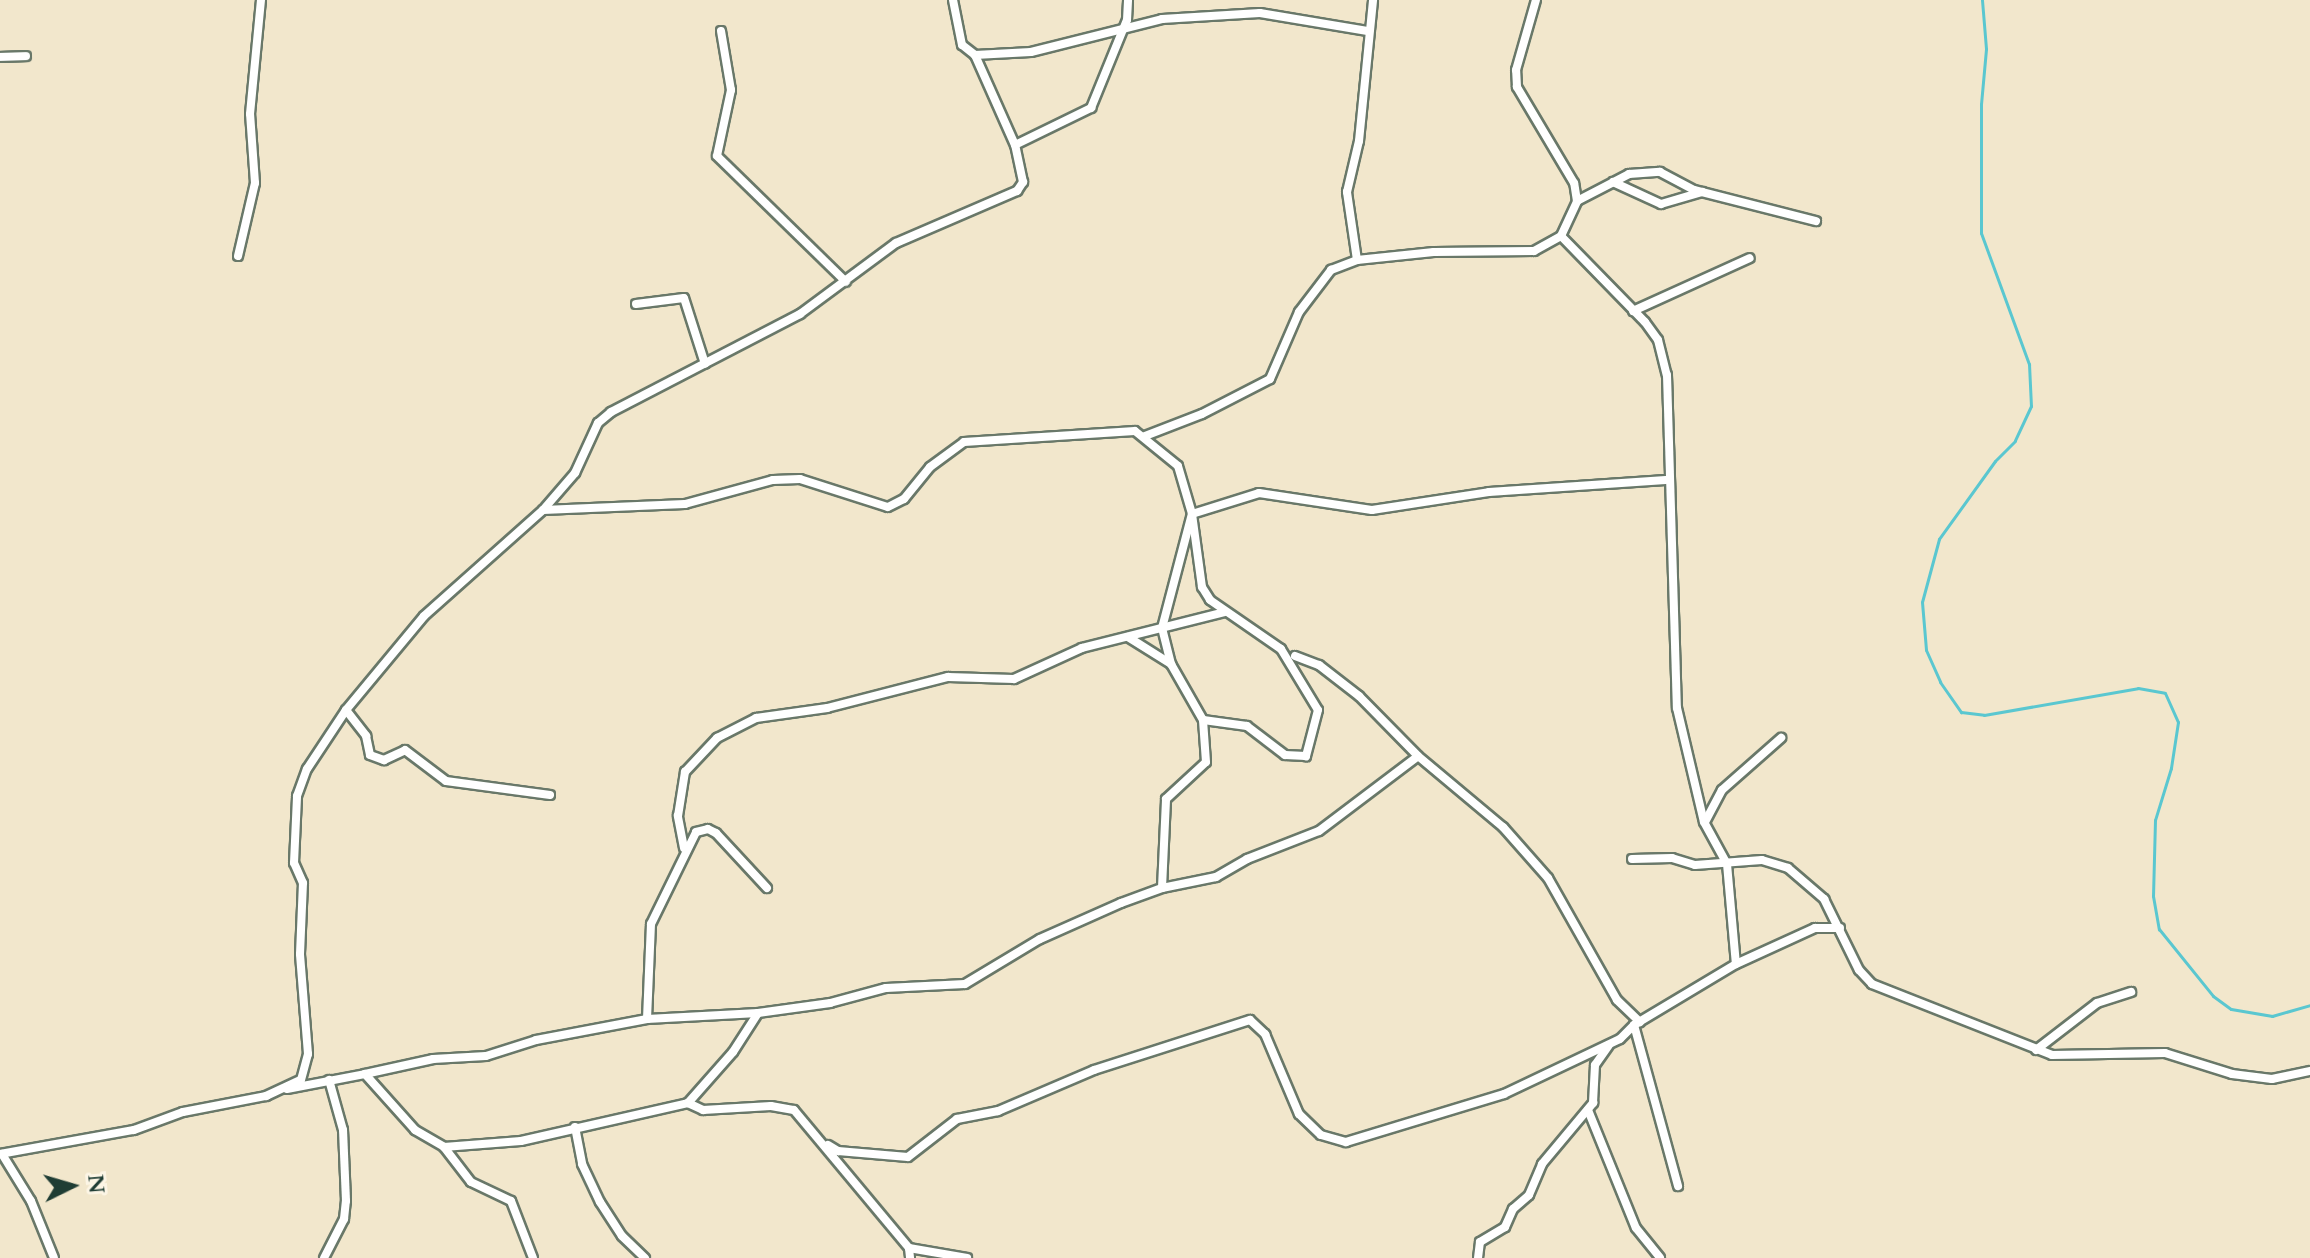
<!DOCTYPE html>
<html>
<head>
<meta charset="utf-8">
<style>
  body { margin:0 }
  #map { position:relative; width:2310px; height:1258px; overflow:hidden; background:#f2e7cc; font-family:Cardo,serif }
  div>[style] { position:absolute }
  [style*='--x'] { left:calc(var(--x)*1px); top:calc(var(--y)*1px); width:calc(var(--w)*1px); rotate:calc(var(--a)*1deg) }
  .stream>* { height:3px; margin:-1.5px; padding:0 1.5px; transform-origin:1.5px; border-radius:1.5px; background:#5ac7d0 }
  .roads { filter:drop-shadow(2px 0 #697869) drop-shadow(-2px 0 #697869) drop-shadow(0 2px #697869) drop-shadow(0 -2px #697869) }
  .street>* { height:8px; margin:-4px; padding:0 4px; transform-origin:4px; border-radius:4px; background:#fff }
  span { translate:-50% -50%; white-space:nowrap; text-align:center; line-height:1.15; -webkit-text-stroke:6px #fcf5e5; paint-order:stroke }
  .north { position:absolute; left:32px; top:1146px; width:80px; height:80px; -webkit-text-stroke:6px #fcf5e5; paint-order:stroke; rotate:85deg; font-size:22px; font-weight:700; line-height:32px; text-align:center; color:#1f3d34 }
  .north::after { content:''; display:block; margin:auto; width:28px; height:36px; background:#1f3d34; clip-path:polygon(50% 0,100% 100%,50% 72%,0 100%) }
</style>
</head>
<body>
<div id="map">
  <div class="stream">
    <i style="--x:1982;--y:0;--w:49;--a:85.3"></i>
    <i style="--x:1986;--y:49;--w:55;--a:95.2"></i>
    <i style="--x:1981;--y:104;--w:129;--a:90"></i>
    <i style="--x:1981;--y:233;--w:140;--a:69.9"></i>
    <i style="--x:2029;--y:364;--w:42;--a:87.3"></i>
    <i style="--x:2031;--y:406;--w:38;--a:115"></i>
    <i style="--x:2015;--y:441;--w:28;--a:135"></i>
    <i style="--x:1995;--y:461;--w:96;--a:125.7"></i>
    <i style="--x:1939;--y:539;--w:65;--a:105.1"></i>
    <i style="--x:1922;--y:602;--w:48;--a:85.2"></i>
    <i style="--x:1926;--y:650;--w:35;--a:66"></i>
    <i style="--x:1940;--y:682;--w:37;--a:55"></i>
    <i style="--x:1961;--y:712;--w:23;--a:7"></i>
    <i style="--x:1984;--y:715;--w:156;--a:-9.9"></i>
    <i style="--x:2138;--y:688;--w:27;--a:10"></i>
    <i style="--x:2165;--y:693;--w:32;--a:66"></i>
    <i style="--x:2178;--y:722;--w:47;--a:98.7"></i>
    <i style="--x:2171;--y:768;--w:54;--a:107.1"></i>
    <i style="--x:2155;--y:820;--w:76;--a:91.5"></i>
    <i style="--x:2153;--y:896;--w:34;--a:80"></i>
    <i style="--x:2159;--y:929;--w:86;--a:51.1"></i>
    <i style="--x:2213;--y:996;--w:22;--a:36"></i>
    <i style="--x:2231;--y:1009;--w:42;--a:9.7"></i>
    <i style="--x:2272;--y:1016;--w:40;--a:-16"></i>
  </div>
  <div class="roads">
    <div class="street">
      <i style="--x:721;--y:31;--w:60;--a:80.4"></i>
      <i style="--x:731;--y:90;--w:67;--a:102"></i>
      <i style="--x:717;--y:156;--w:180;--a:44.3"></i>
      <i style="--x:975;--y:55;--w:56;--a:-3.1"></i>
      <i style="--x:1031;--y:52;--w:135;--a:-14.1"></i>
      <i style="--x:1162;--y:19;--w:98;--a:-3.5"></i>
      <i style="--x:1260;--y:13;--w:109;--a:9.5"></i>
      <i style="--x:0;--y:57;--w:26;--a:-2"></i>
      <i style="--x:1015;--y:145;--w:85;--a:-26"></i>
      <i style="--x:1091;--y:108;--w:95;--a:-67.8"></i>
      <i style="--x:1127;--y:20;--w:20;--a:-87"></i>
      <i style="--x:1613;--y:182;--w:53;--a:24.6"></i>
      <i style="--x:1661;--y:204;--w:43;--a:-16.3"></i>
      <i style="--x:1577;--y:201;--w:59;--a:-27.4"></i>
      <i style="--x:1629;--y:174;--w:31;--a:-4"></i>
      <i style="--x:1660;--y:172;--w:38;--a:28"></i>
      <i style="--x:1694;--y:190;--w:126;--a:14.3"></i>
      <i style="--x:1561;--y:236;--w:120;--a:45.7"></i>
      <i style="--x:1645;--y:322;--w:22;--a:54"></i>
      <i style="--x:1658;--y:340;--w:36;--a:76"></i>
      <i style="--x:1667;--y:375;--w:333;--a:88.3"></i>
      <i style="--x:1677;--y:708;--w:117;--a:76.7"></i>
      <i style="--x:1704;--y:822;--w:48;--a:61.3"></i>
      <i style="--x:1727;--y:864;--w:100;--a:84.9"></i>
      <i style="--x:238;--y:256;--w:75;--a:-76.9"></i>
      <i style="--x:255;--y:183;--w:69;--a:-94.1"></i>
      <i style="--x:250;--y:114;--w:115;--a:-84.5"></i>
      <i style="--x:1357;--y:260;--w:69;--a:-98.4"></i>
      <i style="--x:1347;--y:192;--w:52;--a:-76.8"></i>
      <i style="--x:1359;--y:141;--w:142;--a:-84.3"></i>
      <i style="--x:636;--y:304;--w:48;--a:-7.1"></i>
      <i style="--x:684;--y:298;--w:69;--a:72.3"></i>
      <i style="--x:1633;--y:311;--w:128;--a:-24.4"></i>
      <i style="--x:1145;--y:436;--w:61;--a:-21.1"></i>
      <i style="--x:1202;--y:414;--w:76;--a:-27.2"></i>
      <i style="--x:1270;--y:379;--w:73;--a:-66.6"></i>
      <i style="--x:1299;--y:312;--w:53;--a:-52.7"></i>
      <i style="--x:1331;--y:270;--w:28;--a:-21"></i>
      <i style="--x:1357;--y:260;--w:77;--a:-5.9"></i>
      <i style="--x:1434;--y:252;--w:100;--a:-0.6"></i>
      <i style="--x:1534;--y:251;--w:31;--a:-29"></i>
      <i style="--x:1561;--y:236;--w:38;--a:-65"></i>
      <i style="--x:1577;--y:201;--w:18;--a:-99"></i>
      <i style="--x:1574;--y:183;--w:112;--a:-120.7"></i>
      <i style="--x:1517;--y:87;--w:17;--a:-93"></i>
      <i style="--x:1516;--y:70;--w:73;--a:-74.1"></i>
      <i style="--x:543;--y:510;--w:142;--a:-2.4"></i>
      <i style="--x:685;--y:504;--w:91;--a:-15.3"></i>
      <i style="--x:773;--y:480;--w:27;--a:-2"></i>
      <i style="--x:800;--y:479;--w:92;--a:17.7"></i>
      <i style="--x:888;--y:507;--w:18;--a:-27"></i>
      <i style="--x:904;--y:499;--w:41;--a:-50.9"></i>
      <i style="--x:930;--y:467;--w:42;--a:-36.3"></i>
      <i style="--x:964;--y:442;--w:171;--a:-3.7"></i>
      <i style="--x:1135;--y:431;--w:55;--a:39.1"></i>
      <i style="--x:1178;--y:466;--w:50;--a:73.7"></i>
      <i style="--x:1192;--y:514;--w:74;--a:82.2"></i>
      <i style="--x:1202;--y:587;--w:15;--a:58"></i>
      <i style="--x:1210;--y:600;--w:86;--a:34.6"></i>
      <i style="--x:1281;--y:649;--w:71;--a:58.8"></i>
      <i style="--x:1318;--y:710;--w:48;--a:104.6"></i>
      <i style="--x:1306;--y:756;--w:21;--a:-177"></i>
      <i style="--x:1285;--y:755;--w:48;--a:-142.7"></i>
      <i style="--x:1247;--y:726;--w:44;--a:-172.2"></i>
      <i style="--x:1203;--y:720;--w:64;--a:-119.7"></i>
      <i style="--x:1171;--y:664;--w:37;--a:-104"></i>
      <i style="--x:1162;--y:628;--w:118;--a:-75.3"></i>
      <i style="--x:1192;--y:514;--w:70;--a:-17.4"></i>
      <i style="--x:1259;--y:493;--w:114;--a:8.6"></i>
      <i style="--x:1372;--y:510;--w:118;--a:-8.7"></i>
      <i style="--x:1489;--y:492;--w:177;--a:-3.9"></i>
      <i style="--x:1128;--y:637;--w:51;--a:32.1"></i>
      <i style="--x:1295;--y:656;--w:26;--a:21"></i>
      <i style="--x:1319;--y:665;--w:51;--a:37.8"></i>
      <i style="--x:1359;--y:696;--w:84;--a:45.5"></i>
      <i style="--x:1418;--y:756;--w:111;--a:39.9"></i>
      <i style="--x:1503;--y:827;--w:68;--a:48.6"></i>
      <i style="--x:1548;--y:878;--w:140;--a:60.5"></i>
      <i style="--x:1617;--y:1000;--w:32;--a:44"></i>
      <i style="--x:346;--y:710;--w:33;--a:52"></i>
      <i style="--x:366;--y:736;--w:19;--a:78"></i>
      <i style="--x:370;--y:755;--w:15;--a:20"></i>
      <i style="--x:384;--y:760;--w:23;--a:-25"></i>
      <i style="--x:405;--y:750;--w:51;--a:37.1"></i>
      <i style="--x:446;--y:781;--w:105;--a:7.7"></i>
      <i style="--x:1705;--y:822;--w:36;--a:-62"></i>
      <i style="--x:1722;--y:790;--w:79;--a:-41.4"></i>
      <i style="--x:684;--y:848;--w:33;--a:-101"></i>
      <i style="--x:678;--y:816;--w:45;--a:-81"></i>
      <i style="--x:685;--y:772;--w:47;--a:-46.7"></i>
      <i style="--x:717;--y:738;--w:44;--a:-27.1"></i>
      <i style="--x:756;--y:718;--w:72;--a:-8"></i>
      <i style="--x:827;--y:708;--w:125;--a:-14.4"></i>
      <i style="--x:948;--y:677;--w:66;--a:1.7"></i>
      <i style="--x:1014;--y:679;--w:75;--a:-24.5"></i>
      <i style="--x:1082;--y:648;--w:147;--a:-14.1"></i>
      <i style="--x:1632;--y:859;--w:40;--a:-1.4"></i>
      <i style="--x:1672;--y:858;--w:24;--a:17"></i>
      <i style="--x:1695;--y:865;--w:67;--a:-4.3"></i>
      <i style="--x:1762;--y:860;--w:27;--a:17"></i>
      <i style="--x:1788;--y:868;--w:48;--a:40.7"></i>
      <i style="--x:1824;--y:899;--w:79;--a:63.8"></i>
      <i style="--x:1859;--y:970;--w:19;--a:47"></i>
      <i style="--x:1872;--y:984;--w:193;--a:21.5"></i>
      <i style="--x:2052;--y:1055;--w:113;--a:-1"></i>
      <i style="--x:2165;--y:1053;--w:70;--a:17.4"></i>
      <i style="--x:2232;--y:1074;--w:40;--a:7.1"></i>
      <i style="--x:2272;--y:1079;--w:39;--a:-12"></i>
      <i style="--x:1162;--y:888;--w:89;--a:-87.4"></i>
      <i style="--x:1166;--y:799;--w:54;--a:-42.8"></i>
      <i style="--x:1206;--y:762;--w:42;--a:-94.1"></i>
      <i style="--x:647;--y:1019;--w:95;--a:-87.6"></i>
      <i style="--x:651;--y:924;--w:102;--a:-63.9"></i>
      <i style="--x:696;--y:832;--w:12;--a:-14"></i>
      <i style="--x:708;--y:829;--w:9;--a:27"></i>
      <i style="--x:716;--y:833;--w:75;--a:47.2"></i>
      <i style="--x:1634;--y:1025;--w:167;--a:74.7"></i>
      <i style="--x:2036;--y:1050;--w:77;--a:-37.6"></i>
      <i style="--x:2097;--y:1003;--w:36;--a:-18"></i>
      <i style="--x:365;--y:1074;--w:70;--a:-12.4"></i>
      <i style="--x:433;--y:1059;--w:53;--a:-3.2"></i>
      <i style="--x:486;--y:1056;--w:52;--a:-17.7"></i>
      <i style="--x:536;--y:1040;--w:113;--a:-10.7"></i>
      <i style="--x:647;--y:1019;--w:111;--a:-3.1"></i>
      <i style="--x:287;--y:1089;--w:79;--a:-10.9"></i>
      <i style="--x:365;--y:1074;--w:75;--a:48.2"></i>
      <i style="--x:415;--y:1130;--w:34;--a:30"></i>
      <i style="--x:444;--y:1147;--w:77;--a:-4.5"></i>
      <i style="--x:521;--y:1141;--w:171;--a:-12.8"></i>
      <i style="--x:688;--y:1103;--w:17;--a:25"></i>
      <i style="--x:703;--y:1110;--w:68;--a:-3.4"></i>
      <i style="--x:771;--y:1106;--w:23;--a:10"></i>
      <i style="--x:794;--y:1110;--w:180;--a:50.2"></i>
      <i style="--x:909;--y:1248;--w:10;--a:84"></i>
      <i style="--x:688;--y:1103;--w:68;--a:-48.6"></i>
      <i style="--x:733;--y:1052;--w:46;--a:-57.3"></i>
      <i style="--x:758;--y:1013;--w:73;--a:-7.9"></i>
      <i style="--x:830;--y:1003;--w:58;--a:-15"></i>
      <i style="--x:886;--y:988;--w:79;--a:-2.9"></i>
      <i style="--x:965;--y:984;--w:87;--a:-31"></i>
      <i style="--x:1040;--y:939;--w:89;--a:-24"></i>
      <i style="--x:1121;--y:903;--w:44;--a:-20.1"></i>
      <i style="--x:1162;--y:888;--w:55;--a:-11.5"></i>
      <i style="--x:1216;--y:877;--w:36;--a:-30"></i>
      <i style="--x:1247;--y:859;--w:77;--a:-21.3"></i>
      <i style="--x:1319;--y:831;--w:124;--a:-37.1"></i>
      <i style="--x:1588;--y:1110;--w:127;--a:67.9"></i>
      <i style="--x:1636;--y:1228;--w:38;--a:51"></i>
      <i style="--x:575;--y:1127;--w:38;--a:79"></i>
      <i style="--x:582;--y:1164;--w:42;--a:64.7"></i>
      <i style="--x:600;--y:1202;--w:40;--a:57.1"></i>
      <i style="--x:622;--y:1236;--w:32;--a:44"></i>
      <i style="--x:828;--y:1145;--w:12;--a:31"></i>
      <i style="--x:838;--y:1151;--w:70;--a:4.9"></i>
      <i style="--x:908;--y:1157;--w:62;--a:-37.8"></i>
      <i style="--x:957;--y:1119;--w:42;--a:-11"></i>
      <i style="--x:998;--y:1111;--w:104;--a:-23.1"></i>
      <i style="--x:1094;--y:1070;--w:164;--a:-17.8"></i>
      <i style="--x:1250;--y:1020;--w:21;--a:43"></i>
      <i style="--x:1265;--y:1034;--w:87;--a:67"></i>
      <i style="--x:1299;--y:1114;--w:30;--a:44"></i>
      <i style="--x:1321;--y:1135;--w:26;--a:16"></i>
      <i style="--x:1346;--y:1142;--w:165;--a:-16.9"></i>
      <i style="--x:1504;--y:1094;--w:128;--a:-25.4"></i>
      <i style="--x:1620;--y:1039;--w:20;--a:-45"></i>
      <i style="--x:1634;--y:1025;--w:119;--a:-30.9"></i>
      <i style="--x:1736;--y:964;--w:87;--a:-24.5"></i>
      <i style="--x:1815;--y:928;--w:25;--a:0"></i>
      <i style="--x:444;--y:1147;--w:44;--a:52.4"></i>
      <i style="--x:471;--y:1182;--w:44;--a:25.4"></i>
      <i style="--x:511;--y:1201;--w:61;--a:68.9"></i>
      <i style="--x:0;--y:1154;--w:136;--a:-10.2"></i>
      <i style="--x:134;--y:1130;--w:52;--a:-20.2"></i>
      <i style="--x:183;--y:1112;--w:85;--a:-10.9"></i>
      <i style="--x:266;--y:1096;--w:38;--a:-25"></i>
      <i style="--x:301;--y:1080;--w:27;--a:-75"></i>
      <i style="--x:308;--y:1054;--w:100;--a:-94.6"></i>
      <i style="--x:300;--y:954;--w:71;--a:-87.6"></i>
      <i style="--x:303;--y:883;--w:22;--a:-114"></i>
      <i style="--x:294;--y:863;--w:67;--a:-87.4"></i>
      <i style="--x:297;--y:796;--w:29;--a:-70"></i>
      <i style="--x:307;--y:769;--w:71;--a:-56.5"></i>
      <i style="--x:346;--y:710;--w:122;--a:-50.3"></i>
      <i style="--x:424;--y:616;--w:159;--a:-41.7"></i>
      <i style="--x:543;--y:510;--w:49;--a:-49.1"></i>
      <i style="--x:575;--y:473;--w:55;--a:-65.3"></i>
      <i style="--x:598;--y:423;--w:17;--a:-40"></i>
      <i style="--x:611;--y:412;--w:213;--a:-27.4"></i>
      <i style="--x:800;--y:314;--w:119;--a:-36.5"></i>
      <i style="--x:896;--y:243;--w:132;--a:-23.3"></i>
      <i style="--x:1017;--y:191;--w:11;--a:-56"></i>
      <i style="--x:1023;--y:182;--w:38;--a:-102"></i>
      <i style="--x:1015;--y:145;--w:98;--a:-114"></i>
      <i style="--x:975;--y:55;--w:16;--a:-142"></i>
      <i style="--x:962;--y:45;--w:46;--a:-101.3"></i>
      <i style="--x:2;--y:1154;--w:55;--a:58.3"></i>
      <i style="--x:31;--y:1201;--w:61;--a:68"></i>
      <i style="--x:909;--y:1248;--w:59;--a:9.8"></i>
      <i style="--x:324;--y:1258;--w:44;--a:-62.9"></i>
      <i style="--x:344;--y:1219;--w:18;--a:-84"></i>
      <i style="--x:346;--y:1201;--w:71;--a:-92.4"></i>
      <i style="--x:343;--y:1130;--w:52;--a:-105.6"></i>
      <i style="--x:1478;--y:1258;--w:16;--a:-83"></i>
      <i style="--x:1480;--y:1242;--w:29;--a:-31"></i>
      <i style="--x:1505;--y:1227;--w:20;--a:-66"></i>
      <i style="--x:1513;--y:1209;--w:21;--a:-41"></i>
      <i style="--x:1529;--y:1195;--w:34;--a:-67"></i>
      <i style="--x:1542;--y:1164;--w:80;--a:-50.1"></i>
      <i style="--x:1593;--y:1103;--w:38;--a:-87"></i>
      <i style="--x:1595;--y:1065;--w:24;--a:-55"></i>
    </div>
  </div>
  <div class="north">N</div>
</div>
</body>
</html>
